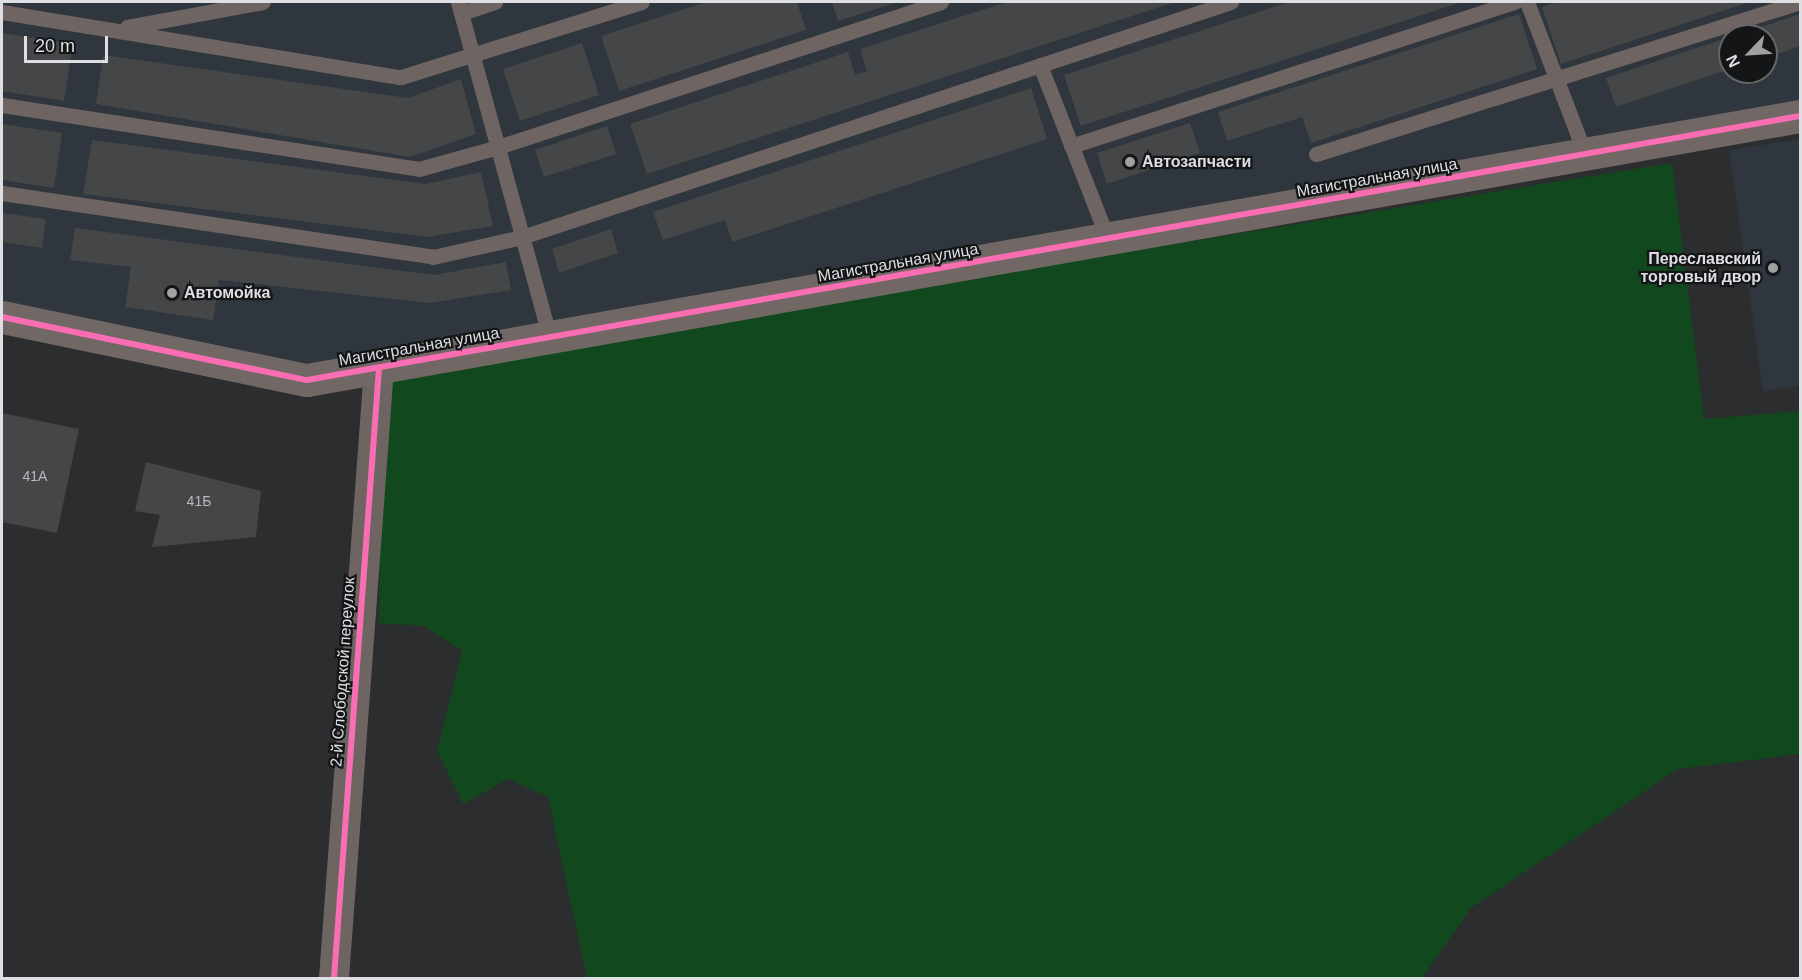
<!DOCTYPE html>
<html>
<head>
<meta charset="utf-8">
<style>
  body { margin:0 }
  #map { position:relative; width:1802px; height:980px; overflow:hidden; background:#2b2d2f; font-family:Helvetica,sans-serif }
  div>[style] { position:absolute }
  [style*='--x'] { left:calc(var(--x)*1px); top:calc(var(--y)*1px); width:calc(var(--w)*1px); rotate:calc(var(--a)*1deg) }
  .built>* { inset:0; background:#2f363e }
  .green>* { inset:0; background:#12481e }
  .building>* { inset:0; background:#454648 }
  .lane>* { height:15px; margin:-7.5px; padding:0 7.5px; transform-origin:7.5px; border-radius:7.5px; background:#6e6462 }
  .street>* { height:30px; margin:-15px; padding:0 15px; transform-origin:15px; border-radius:15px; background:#6e6462 }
  .secondary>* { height:33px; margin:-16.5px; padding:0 16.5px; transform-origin:16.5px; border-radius:16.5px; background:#716764 }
  .cycleway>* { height:6px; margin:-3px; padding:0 3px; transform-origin:3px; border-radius:3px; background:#f96db3 }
  .dots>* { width:16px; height:16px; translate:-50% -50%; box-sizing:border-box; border:3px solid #131517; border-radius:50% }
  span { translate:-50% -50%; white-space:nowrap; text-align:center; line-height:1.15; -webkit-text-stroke:4.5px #131517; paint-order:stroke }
  .number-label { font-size:14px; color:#b7b9bc }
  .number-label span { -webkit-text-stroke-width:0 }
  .poi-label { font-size:16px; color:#dddfe2; font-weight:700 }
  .left { translate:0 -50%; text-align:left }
  .right { translate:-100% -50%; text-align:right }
  .street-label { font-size:16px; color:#dddfe2 }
  .frame { position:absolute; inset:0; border:3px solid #dddfe2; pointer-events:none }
  .north { position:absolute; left:1718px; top:24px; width:60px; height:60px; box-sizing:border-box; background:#131517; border:2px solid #646668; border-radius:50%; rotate:245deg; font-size:16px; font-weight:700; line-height:24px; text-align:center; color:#dddfe2 }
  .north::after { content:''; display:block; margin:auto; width:21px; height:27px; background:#9fa1a3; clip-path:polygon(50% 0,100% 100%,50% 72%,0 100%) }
  .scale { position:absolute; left:24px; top:36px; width:84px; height:27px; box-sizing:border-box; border:3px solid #dddfe2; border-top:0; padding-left:8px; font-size:18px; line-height:21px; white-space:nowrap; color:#dddfe2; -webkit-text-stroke:4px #131517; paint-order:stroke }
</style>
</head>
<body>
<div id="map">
  <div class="built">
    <i style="clip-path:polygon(evenodd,2px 2px,1800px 2px,1800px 109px,308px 379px,2px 316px,2px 2px,1730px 36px,1766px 36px,1766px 72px,1730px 72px,1730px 36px)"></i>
    <i style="clip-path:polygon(1800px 139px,1800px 386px,1763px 391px,1729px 150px)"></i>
  </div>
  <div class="green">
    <i style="clip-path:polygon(1672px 163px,1704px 419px,1800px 411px,1800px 754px,1678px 769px,1471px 908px,1422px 978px,587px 978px,548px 797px,508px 779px,463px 804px,437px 751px,462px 651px,424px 626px,379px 623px,382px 373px)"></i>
  </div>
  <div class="building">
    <i style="clip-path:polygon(706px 2px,797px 2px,806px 30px,619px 91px,601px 36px)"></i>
    <i style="clip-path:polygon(832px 2px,898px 2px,838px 21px)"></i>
    <i style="clip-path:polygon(1007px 2px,1175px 2px,647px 174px,630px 124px,848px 52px,855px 75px,867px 71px,860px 49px)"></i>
    <i style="clip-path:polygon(1289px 2px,1462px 2px,1081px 126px,1064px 75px)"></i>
    <i style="clip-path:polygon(1558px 2px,1750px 2px,1561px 64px,1542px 7px)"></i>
    <i style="clip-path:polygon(1519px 14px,1537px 69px,1311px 143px,1302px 117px,1227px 141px,1218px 112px)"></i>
    <i style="clip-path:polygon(1800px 14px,1800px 46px,1766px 58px,1766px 36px,1735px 36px)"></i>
    <i style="clip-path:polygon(2px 33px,73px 44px,64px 101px,2px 91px)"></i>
    <i style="clip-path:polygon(1730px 37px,1730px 69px,1616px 107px,1606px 78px)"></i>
    <i style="clip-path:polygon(582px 43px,599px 95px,520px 121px,503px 69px)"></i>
    <i style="clip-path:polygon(103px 55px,408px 98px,461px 79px,476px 134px,410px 157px,96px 104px)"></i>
    <i style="clip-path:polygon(1031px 88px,1047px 139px,732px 242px,725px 220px,663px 240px,653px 212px)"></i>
    <i style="clip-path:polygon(1190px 123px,1200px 153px,1107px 184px,1097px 153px)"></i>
    <i style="clip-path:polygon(2px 124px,62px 133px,54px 188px,2px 180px)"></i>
    <i style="clip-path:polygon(607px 126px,616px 154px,544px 177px,535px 150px)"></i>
    <i style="clip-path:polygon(92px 140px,426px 184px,481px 172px,493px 226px,428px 237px,83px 194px)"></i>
    <i style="clip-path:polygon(2px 213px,46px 219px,42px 248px,2px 242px)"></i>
    <i style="clip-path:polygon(75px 228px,434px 275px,506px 262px,511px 290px,430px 303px,219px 280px,213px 320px,125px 307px,131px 267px,70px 260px)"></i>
    <i style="clip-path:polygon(611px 229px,618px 253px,559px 273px,552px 249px)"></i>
    <i style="clip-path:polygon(2px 413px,79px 429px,57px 533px,2px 522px)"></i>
    <i style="clip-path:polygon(146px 462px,261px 491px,256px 537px,152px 547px,160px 515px,135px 511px)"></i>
  </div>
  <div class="lane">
    <i style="--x:458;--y:2;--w:348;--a:74.7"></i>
    <i style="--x:1527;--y:2;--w:163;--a:69.1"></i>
    <i style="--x:2;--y:12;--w:404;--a:9.3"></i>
    <i style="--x:401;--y:77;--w:252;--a:-17.3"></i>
    <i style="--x:461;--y:13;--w:36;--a:-18"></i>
    <i style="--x:127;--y:27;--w:138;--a:-10.4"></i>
    <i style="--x:1040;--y:65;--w:187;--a:68.7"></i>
    <i style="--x:2;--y:105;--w:422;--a:8.7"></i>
    <i style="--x:419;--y:169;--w:82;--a:-15.6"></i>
    <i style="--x:498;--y:147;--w:466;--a:-18.1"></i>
    <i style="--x:1071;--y:146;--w:467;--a:-18"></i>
    <i style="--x:1316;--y:154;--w:507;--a:-17.43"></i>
    <i style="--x:2;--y:193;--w:436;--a:8.4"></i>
    <i style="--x:433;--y:257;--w:91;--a:-12.7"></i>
    <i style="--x:522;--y:237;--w:747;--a:-18.34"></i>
  </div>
  <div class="street">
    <i style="--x:334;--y:978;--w:612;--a:-85.78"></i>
  </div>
  <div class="secondary">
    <i style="--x:2;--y:317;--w:311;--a:11.7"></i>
    <i style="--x:307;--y:380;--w:1516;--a:-10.03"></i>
  </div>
  <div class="cycleway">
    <i style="--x:2;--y:317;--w:311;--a:11.7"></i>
    <i style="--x:307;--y:380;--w:1516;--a:-10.03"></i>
    <i style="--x:334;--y:978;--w:612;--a:-85.78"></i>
  </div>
  <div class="dots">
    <i style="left:1130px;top:162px;background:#9fa1a3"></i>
    <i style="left:1773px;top:268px;background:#9fa1a3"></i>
    <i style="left:172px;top:293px;background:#9fa1a3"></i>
  </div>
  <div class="number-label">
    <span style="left:35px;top:476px">41А</span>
    <span style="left:199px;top:501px">41Б</span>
  </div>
  <div class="poi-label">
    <span class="left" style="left:1142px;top:162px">Автозапчасти</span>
    <span class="right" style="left:1761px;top:268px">Переславский<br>торговый двор</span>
    <span class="left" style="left:184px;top:293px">Автомойка</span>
  </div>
  <div class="street-label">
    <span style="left:1377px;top:178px;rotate:-10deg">Магистральная улица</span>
    <span style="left:898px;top:263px;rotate:-10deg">Магистральная улица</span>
    <span style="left:419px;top:347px;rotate:-10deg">Магистральная улица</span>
    <span style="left:343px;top:672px;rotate:-86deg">2-й Слободской переулок</span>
  </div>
  <div class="frame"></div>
  <div class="north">N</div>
  <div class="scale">20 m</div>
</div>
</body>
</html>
